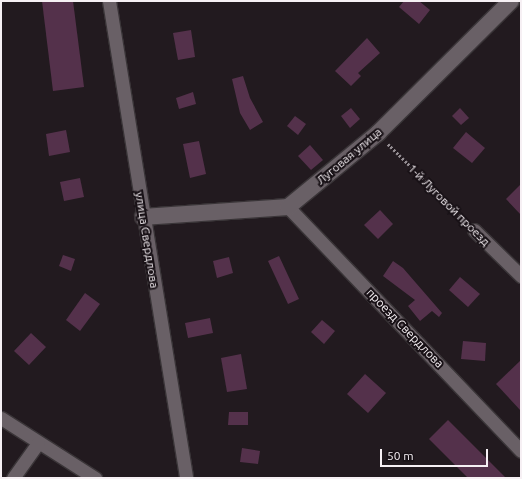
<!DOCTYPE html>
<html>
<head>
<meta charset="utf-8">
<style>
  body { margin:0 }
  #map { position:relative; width:522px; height:479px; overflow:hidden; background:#221a1f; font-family:Ubuntu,sans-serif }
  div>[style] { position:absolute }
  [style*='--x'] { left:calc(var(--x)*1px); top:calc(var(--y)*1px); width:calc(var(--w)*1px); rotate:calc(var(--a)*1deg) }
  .building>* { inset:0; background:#54314b }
  .path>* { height:2.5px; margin-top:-1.25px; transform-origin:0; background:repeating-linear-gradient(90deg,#948d92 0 2px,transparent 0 4px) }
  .roads { filter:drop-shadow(1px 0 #3a3538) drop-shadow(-1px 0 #3a3538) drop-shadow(0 1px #3a3538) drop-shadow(0 -1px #3a3538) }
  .minor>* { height:13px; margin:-6.5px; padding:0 6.5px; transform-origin:6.5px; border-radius:6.5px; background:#696066 }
  .tertiary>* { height:16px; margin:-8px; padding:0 8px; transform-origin:8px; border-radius:8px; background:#696066 }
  span { translate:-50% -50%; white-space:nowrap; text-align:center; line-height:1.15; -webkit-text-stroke:4px #181116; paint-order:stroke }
  .street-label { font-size:12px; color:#f6f0f4 }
  .frame { position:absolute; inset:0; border:2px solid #f6f0f4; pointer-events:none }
  .scale { position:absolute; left:380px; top:449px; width:108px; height:18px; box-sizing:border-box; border:2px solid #f6f0f4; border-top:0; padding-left:5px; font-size:12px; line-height:14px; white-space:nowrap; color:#f6f0f4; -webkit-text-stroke:3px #181116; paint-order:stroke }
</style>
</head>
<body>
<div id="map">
  <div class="building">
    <i style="clip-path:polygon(42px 1px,73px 1px,84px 87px,53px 91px)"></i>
    <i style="clip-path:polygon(404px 1px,419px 1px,430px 10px,419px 24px,399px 7px)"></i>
    <i style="clip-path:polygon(191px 30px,195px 57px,178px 60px,173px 33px)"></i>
    <i style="clip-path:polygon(367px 38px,380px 53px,358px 73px,361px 76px,351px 86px,335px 71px)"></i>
    <i style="clip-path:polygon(243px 76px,250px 98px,263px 122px,250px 130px,240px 113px,232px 79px)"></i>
    <i style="clip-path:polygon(193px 92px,196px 104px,179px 109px,176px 98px)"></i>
    <i style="clip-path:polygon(351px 108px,360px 119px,350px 128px,341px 116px)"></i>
    <i style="clip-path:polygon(460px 108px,469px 118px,461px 125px,452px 116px)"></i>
    <i style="clip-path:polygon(295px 116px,306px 124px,298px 135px,287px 126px)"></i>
    <i style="clip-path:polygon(66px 130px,70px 152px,49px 156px,46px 134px)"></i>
    <i style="clip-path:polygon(466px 132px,485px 148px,472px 163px,453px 148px)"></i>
    <i style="clip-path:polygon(199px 141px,206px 174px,190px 178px,183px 144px)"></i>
    <i style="clip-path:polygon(310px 145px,323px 160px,311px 170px,298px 156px)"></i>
    <i style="clip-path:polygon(80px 178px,84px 197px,64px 201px,60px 182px)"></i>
    <i style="clip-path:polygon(521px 184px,521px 215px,506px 199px)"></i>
    <i style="clip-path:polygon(380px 210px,393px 224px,378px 239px,364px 225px)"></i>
    <i style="clip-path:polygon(63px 255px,75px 259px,71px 271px,59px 266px)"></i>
    <i style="clip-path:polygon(279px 256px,299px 299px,288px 304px,268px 261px)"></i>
    <i style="clip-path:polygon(229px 257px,233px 273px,217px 278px,213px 261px)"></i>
    <i style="clip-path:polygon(393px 261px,403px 268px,442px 313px,439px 317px,432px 311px,420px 321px,408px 306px,415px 300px,383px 276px)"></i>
    <i style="clip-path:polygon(460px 277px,480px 294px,468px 307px,449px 290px)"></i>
    <i style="clip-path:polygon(85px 293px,100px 304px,80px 331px,66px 320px)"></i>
    <i style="clip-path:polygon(210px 318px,213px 333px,188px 338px,185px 323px)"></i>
    <i style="clip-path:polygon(322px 320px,335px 331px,324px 344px,311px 332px)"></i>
    <i style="clip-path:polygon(31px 333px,46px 347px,29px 365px,14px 351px)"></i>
    <i style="clip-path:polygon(463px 341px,486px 343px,485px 361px,461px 359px)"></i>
    <i style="clip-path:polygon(241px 354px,247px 389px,227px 392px,221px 358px)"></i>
    <i style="clip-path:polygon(521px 360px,521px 411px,496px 384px)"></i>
    <i style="clip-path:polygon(365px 374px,386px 393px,368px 413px,347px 394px)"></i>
    <i style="clip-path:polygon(229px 412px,248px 412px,248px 425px,228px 425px)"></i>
    <i style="clip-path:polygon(448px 420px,506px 478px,468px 478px,429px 439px)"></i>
    <i style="clip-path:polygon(242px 448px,260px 451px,258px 464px,240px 462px)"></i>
  </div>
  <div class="path">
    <i style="--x:388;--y:144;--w:108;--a:44.6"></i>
  </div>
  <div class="roads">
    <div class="minor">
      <i style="--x:109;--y:1;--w:483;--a:80.8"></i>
      <i style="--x:288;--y:207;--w:337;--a:46.3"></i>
      <i style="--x:474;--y:230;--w:66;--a:44.4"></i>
      <i style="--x:1;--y:418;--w:112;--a:32.6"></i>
      <i style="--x:13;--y:478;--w:43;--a:-54.5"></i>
    </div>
    <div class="tertiary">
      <i style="--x:143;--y:217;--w:145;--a:-3.9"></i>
      <i style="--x:288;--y:207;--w:117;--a:-39.4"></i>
      <i style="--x:378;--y:133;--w:187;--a:-44.8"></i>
    </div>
  </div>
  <div class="street-label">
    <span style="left:349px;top:156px;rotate:-40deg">Луговая улица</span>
    <span style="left:449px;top:205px;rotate:45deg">1-й Луговой проезд</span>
    <span style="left:147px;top:240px;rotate:81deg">улица Свердлова</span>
    <span style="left:405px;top:328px;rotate:46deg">проезд Свердлова</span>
  </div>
  <div class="frame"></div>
  <div class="scale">50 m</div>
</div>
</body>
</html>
